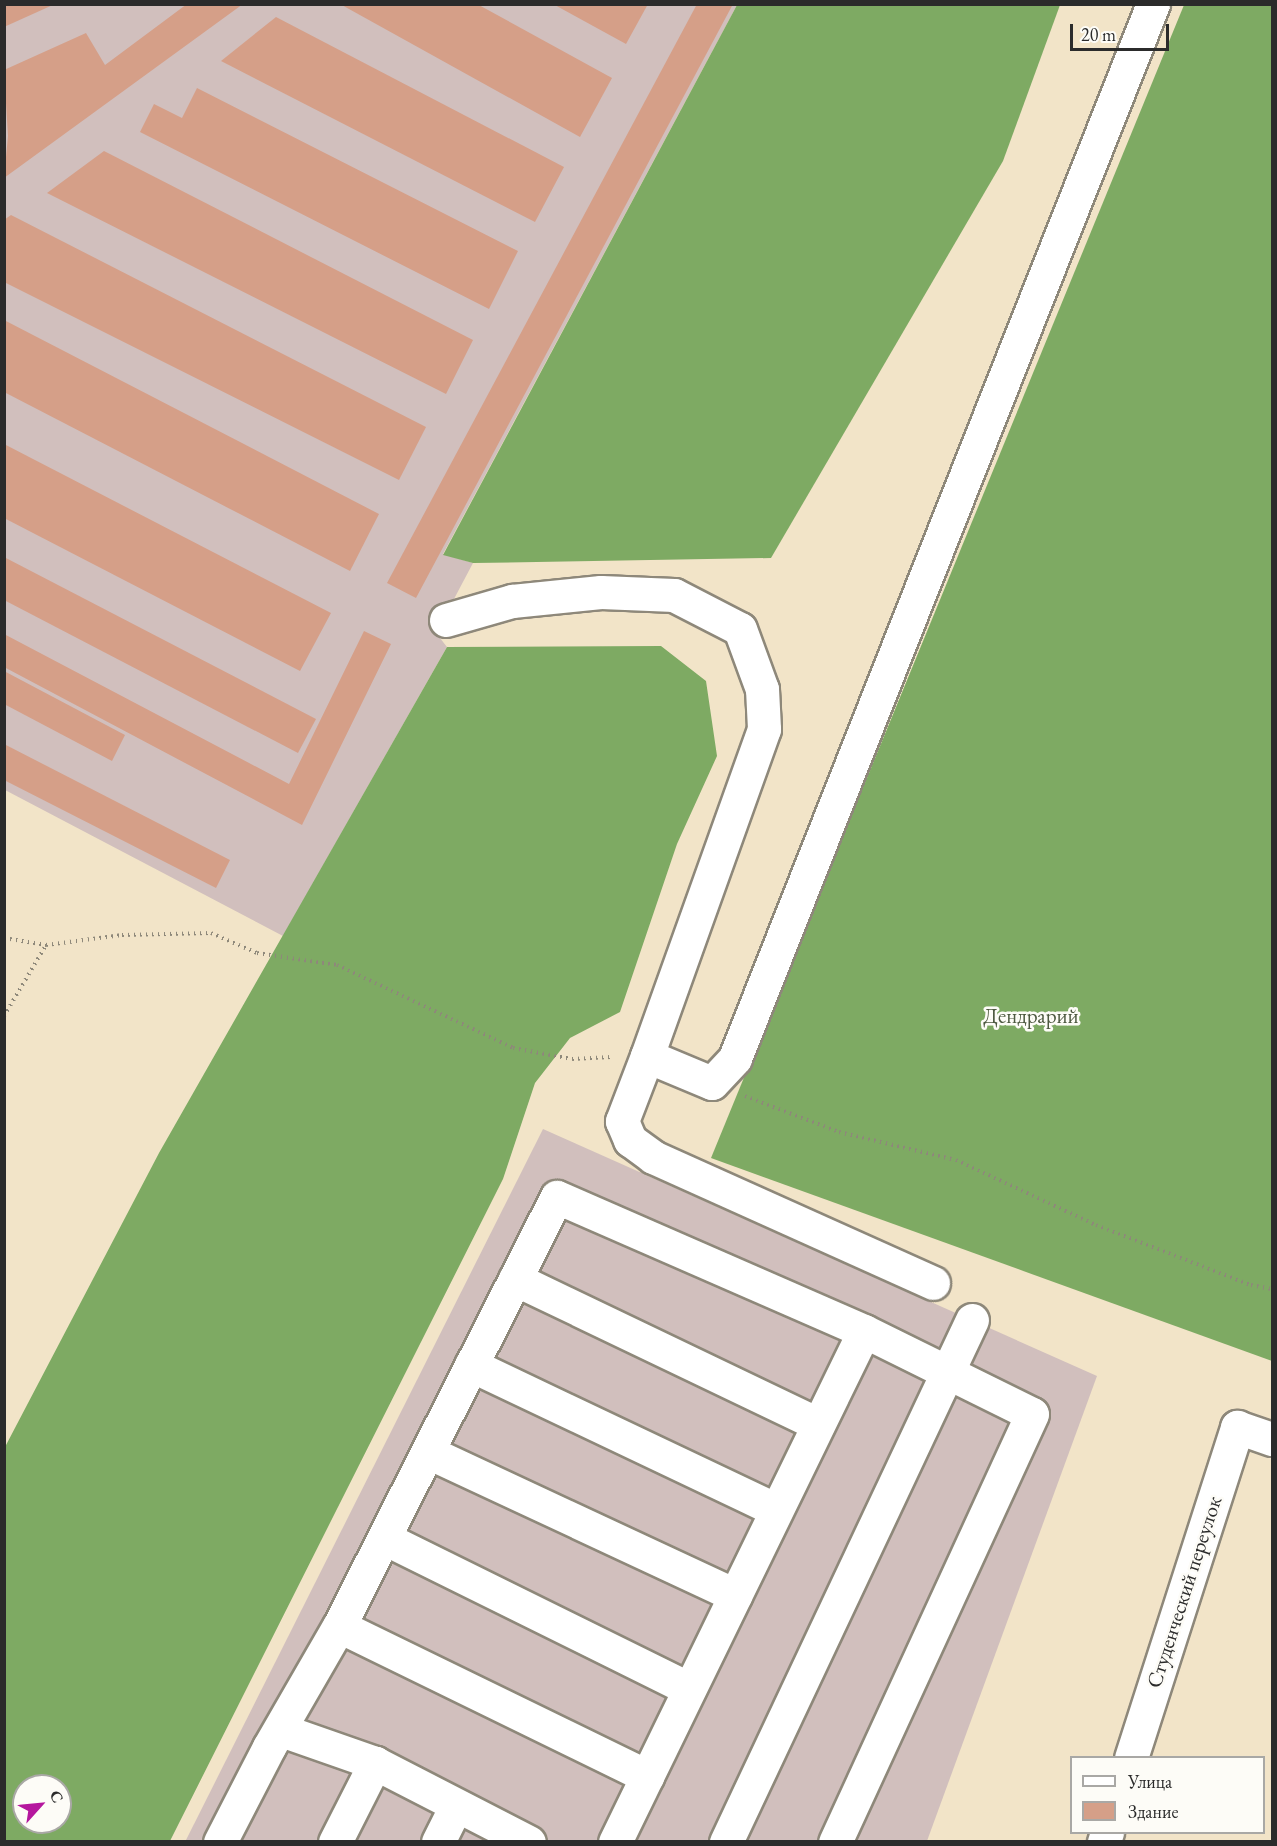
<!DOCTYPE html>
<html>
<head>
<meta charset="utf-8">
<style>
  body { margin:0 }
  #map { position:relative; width:1277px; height:1846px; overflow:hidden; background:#f2e4c8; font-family:"EB Garamond",serif }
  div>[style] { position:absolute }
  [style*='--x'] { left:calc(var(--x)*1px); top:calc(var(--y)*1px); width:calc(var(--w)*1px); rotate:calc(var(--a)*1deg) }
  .industrial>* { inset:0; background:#d1bfbd }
  .forest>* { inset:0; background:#7eaa63 }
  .building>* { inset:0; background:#d59f88 }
  .path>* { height:4px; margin-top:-2px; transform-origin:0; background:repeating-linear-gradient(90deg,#8e887a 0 1.5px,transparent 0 6px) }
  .roads { filter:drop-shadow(2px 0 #8e887a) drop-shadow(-2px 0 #8e887a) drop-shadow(0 2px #8e887a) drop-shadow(0 -2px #8e887a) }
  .minor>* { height:33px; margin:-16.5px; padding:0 16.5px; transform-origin:16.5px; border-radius:16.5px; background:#fff }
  span { translate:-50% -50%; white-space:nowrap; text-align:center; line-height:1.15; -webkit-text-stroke:5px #fdfcf7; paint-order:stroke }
  .park-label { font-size:21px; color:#4d5940 }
  .street-label { font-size:21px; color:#2b2b2b }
  .frame { position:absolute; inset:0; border:6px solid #2b2b2b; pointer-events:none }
  .legend { position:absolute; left:1070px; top:1756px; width:195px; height:78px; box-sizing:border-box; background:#fdfcf7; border:2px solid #a9a8a5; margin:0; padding:8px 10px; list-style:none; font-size:18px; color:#2b2b2b }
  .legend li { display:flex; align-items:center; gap:12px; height:30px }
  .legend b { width:30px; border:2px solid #a9a8a5 }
  .north { position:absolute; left:12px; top:1774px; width:60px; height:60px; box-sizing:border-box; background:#fdfcf7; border:2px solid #a9a8a5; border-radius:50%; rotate:63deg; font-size:16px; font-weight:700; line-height:24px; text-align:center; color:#2b2b2b }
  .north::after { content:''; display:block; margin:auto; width:21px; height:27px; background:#b5179e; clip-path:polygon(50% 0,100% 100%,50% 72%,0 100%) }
  .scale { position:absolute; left:1070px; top:24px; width:99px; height:27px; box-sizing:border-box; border:3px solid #2b2b2b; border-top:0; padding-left:8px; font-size:18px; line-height:21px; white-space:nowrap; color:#2b2b2b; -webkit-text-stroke:4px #fdfcf7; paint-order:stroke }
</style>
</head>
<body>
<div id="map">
  <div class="industrial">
    <i style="clip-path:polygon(4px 5px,737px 5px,443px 554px,473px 563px,436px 633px,447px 647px,283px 936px,5px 790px)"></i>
    <i style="clip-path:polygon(543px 1129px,1097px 1376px,927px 1841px,185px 1842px)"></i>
  </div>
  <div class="forest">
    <i style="clip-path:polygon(737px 5px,1060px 5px,1003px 161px,771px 558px,473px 563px,443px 555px)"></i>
    <i style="clip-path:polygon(1184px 5px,1272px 5px,1272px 1361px,711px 1158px)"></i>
    <i style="clip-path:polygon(evenodd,661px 646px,706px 681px,717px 756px,677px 844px,620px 1012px,570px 1038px,535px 1083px,503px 1179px,170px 1841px,5px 1841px,5px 1447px,159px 1153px,447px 647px,661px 646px,24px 1786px,60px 1786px,60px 1822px,24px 1822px,24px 1786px)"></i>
  </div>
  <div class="building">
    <i style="clip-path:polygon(4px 4px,55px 4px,4px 27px)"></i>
    <i style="clip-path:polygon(187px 4px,243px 4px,4px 178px,8px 136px,4px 70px,86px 33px,105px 65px)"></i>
    <i style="clip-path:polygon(340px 4px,477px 4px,612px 78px,580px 137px)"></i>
    <i style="clip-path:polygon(553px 4px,648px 4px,626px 44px)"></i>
    <i style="clip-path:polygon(697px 4px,733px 4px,416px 598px,387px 583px)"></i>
    <i style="clip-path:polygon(276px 17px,564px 167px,535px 222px,221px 61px)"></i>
    <i style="clip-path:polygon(197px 88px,518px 251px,489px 309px,140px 132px,154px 104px,182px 118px)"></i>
    <i style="clip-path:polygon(104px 151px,473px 340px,446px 394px,47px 193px)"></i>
    <i style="clip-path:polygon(11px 215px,426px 427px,399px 480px,4px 282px,4px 220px)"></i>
    <i style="clip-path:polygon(4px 320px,379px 514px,350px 571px,4px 392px)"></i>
    <i style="clip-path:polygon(4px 444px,331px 613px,300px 671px,4px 518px)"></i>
    <i style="clip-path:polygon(4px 557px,316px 719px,298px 753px,4px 600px)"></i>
    <i style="clip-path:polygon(364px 631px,391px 644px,302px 825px,4px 667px,4px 634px,289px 784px)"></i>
    <i style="clip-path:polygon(4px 671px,125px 735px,112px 761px,4px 704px)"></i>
    <i style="clip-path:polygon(4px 744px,230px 860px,216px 888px,4px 780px)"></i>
  </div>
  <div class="path">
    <i style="--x:4;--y:938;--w:43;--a:9.5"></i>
    <i style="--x:46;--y:945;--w:77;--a:-7.5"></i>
    <i style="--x:122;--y:935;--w:89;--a:-1.3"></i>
    <i style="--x:211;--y:933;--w:50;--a:23.5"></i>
    <i style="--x:257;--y:953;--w:81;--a:8.5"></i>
    <i style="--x:337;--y:965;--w:195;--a:25.2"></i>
    <i style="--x:513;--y:1048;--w:60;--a:10.6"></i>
    <i style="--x:572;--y:1059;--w:39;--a:-3"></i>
    <i style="--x:4;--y:1016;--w:82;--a:-59.4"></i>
    <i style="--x:745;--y:1096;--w:101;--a:21"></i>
    <i style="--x:839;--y:1132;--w:120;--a:13.5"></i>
    <i style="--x:956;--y:1160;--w:154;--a:24.9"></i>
    <i style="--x:1096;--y:1225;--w:166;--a:21.2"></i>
    <i style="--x:1251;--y:1285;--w:21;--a:11"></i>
  </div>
  <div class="roads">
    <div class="minor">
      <i style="--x:446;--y:620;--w:69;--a:-16.1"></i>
      <i style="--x:512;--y:601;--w:89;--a:-5.8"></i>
      <i style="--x:601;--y:592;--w:73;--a:2.4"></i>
      <i style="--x:674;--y:595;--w:74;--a:27.3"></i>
      <i style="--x:740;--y:629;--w:64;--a:69.9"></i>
      <i style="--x:762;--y:689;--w:40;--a:87.1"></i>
      <i style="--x:764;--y:729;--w:347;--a:109.7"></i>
      <i style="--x:647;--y:1056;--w:70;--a:22.6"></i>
      <i style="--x:712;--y:1083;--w:34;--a:-47"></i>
      <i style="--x:735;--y:1058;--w:1134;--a:-68.37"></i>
      <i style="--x:647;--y:1056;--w:70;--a:111"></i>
      <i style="--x:622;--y:1121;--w:21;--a:67"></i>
      <i style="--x:630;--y:1140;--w:29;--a:36"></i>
      <i style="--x:653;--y:1157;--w:307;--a:24.2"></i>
      <i style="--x:515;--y:1279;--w:336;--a:25.6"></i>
      <i style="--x:471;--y:1365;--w:338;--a:25.4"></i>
      <i style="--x:428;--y:1452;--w:339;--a:25"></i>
      <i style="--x:384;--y:1538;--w:340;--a:26.3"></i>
      <i style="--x:339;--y:1626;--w:343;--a:26"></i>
      <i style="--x:281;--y:1730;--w:100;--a:19.3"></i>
      <i style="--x:375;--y:1763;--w:173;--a:27.2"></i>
      <i style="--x:1131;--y:1758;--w:348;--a:-72.2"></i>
      <i style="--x:1237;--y:1427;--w:37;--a:19"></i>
      <i style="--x:220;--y:1842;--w:107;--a:-62.7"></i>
      <i style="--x:269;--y:1747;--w:140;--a:-60"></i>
      <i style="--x:339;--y:1626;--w:481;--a:-63.1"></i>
      <i style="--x:557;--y:1197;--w:335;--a:23.6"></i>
      <i style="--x:864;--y:1331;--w:187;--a:26.3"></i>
      <i style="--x:1032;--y:1414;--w:471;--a:114.7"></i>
      <i style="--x:335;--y:1842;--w:89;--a:-63.1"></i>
      <i style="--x:438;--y:1842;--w:40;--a:-63.4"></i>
      <i style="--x:615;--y:1842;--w:568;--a:-64.02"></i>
      <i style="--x:726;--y:1842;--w:577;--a:-64.77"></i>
      <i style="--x:1104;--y:1842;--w:10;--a:-73"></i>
    </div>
  </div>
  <div class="park-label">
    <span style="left:1031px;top:1016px">Дендрарий</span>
  </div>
  <div class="street-label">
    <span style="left:1184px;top:1592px;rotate:-72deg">Студенческий переулок</span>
  </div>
  <div class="frame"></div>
  <ul class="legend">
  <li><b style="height:8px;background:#fff"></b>Улица</li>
  <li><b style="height:16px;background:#d59f88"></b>Здание</li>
  </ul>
  <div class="north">С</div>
  <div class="scale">20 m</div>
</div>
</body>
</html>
